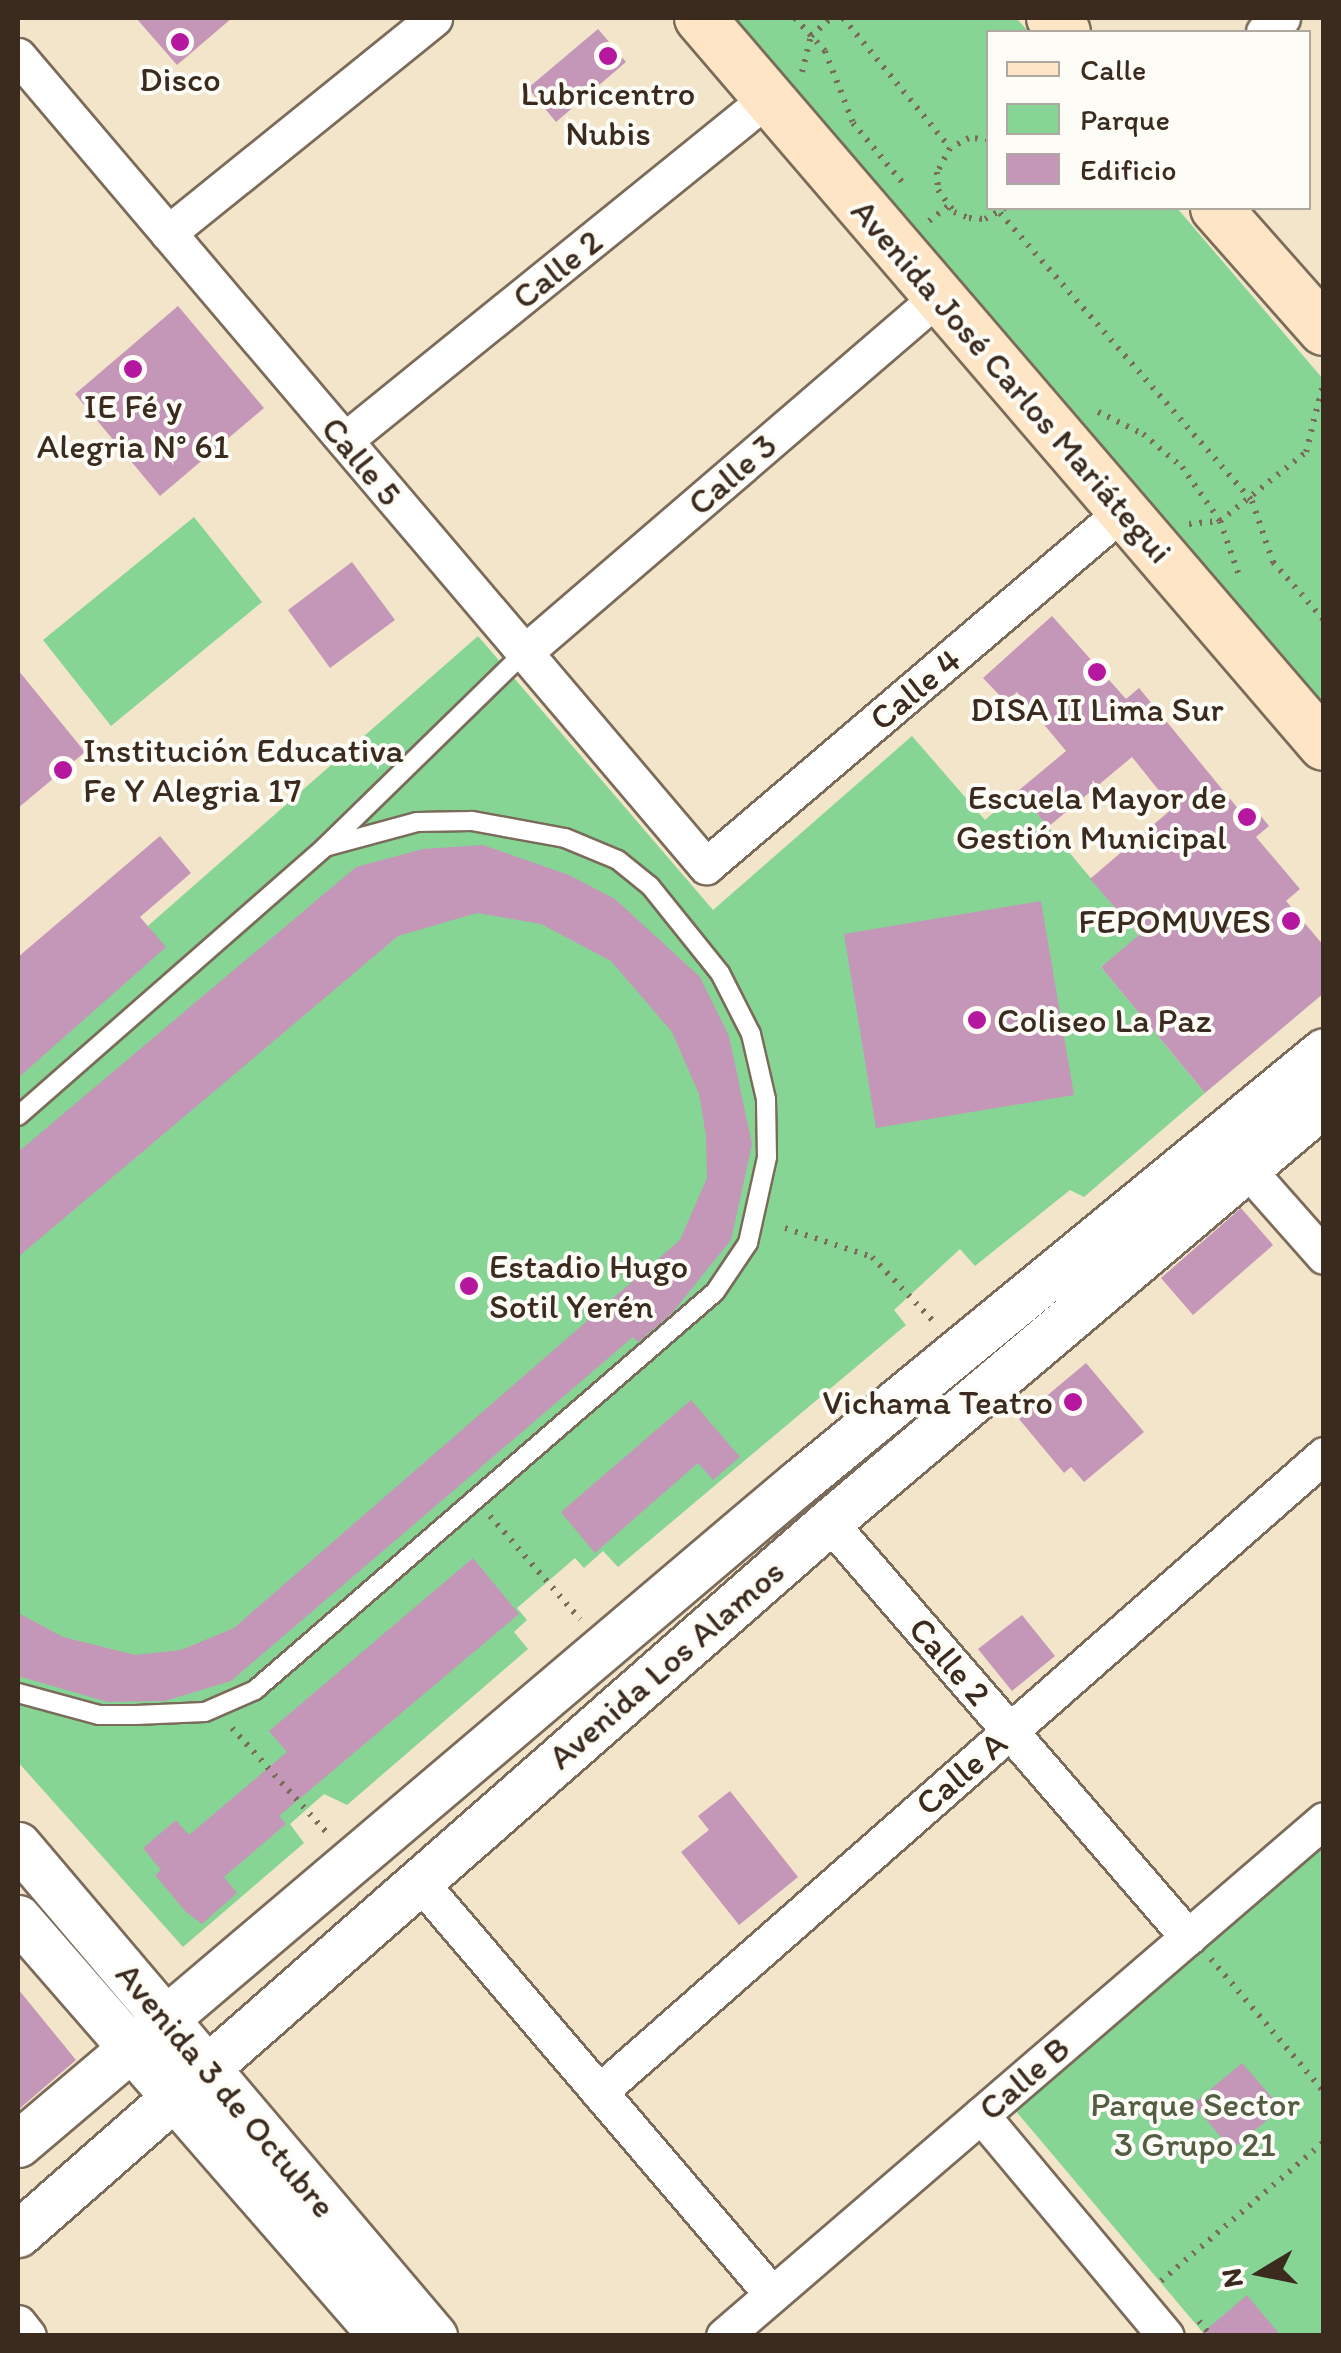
<!DOCTYPE html>
<html>
<head>
<meta charset="utf-8">
<style>
  body { margin:0 }
  #map { position:relative; width:1341px; height:2353px; overflow:hidden; background:#f3e5ca; font-family:Itim,sans-serif }
  div>[style] { position:absolute }
  [style*='--x'] { left:calc(var(--x)*1px); top:calc(var(--y)*1px); width:calc(var(--w)*1px); rotate:calc(var(--a)*1deg) }
  .green>* { inset:0; background:#86d595 }
  .building>* { inset:0; background:#c496b8 }
  .path>* { height:6px; margin-top:-3px; transform-origin:0; background:repeating-linear-gradient(90deg,#7b6b5a 0 2.5px,transparent 0 10.5px) }
  .roads { filter:drop-shadow(2px 0 #7b6b5a) drop-shadow(-2px 0 #7b6b5a) drop-shadow(0 2px #7b6b5a) drop-shadow(0 -2px #7b6b5a) }
  .service>* { height:18px; margin:-9px; padding:0 9px; transform-origin:9px; border-radius:9px; background:#fff }
  .minor>* { height:35px; margin:-17.5px; padding:0 17.5px; transform-origin:17.5px; border-radius:17.5px; background:#fff }
  .tertiary>* { height:45px; margin:-22.5px; padding:0 22.5px; transform-origin:22.5px; border-radius:22.5px; background:#fff }
  .secondary>* { height:50px; margin:-25px; padding:0 25px; transform-origin:25px; border-radius:25px; background:#fde5c5 }
  .dots>* { width:28px; height:28px; translate:-50% -50%; box-sizing:border-box; border:5px solid #fdfcf7; border-radius:50% }
  span { translate:-50% -50%; white-space:nowrap; text-align:center; line-height:1.15; -webkit-text-stroke:8px #fdfcf7; paint-order:stroke }
  .poi-label { font-size:35px; color:#3b2a1e }
  .left { translate:0 -50%; text-align:left }
  .right { translate:-100% -50%; text-align:right }
  .street-label { font-size:35px; color:#3b2a1e }
  .park-label { font-size:35px; color:#525d42 }
  .frame { position:absolute; inset:0; border:20px solid #3b2a1e; pointer-events:none }
  .legend { position:absolute; left:986px; top:30px; width:325px; height:180px; box-sizing:border-box; background:#fdfcf7; border:2px solid #afa8a0; margin:0; padding:12px 18px; list-style:none; font-size:30px; color:#3b2a1e }
  .legend li { display:flex; align-items:center; gap:20px; height:50px }
  .legend b { width:50px; border:2px solid #afa8a0 }
  .north { position:absolute; left:1211px; top:2223px; width:100px; height:100px; -webkit-text-stroke:8px #fdfcf7; paint-order:stroke; rotate:260deg; font-size:28px; font-weight:700; line-height:40px; text-align:center; color:#3b2a1e }
  .north::after { content:''; display:block; margin:auto; width:35px; height:45px; background:#3b2a1e; clip-path:polygon(50% 0,100% 100%,50% 72%,0 100%) }
</style>
</head>
<body>
<div id="map">
  <div class="green">
    <i style="clip-path:polygon(727px 18px,1016px 18px,1029px 32px,988px 32px,988px 208px,1177px 208px,1323px 379px,1323px 715px)"></i>
    <i style="clip-path:polygon(194px 517px,262px 602px,111px 726px,43px 640px)"></i>
    <i style="clip-path:polygon(478px 636px,713px 910px,912px 736px,985px 820px,1018px 791px,1139px 936px,1101px 967px,1205px 1093px,1084px 1197px,1070px 1190px,975px 1266px,960px 1249px,894px 1310px,906px 1325px,618px 1567px,603px 1551px,584px 1568px,575px 1558px,517px 1608px,527px 1620px,514px 1632px,528px 1649px,347px 1805px,324px 1794px,290px 1824px,304px 1843px,183px 1947px,18px 1762px,18px 1040px)"></i>
    <i style="clip-path:polygon(1323px 1845px,1323px 2335px,1205px 2335px,1014px 2109px)"></i>
  </div>
  <div class="building">
    <i style="clip-path:polygon(136px 18px,232px 18px,177px 65px)"></i>
    <i style="clip-path:polygon(598px 29px,626px 62px,556px 122px,528px 88px)"></i>
    <i style="clip-path:polygon(178px 306px,264px 408px,160px 496px,75px 394px)"></i>
    <i style="clip-path:polygon(352px 562px,395px 620px,330px 668px,288px 610px)"></i>
    <i style="clip-path:polygon(1052px 616px,1126px 699px,1139px 688px,1240px 811px,1250px 803px,1269px 826px,1256px 837px,1300px 889px,1286px 901px,1324px 946px,1324px 993px,1205px 1093px,1101px 967px,1139px 935px,1090px 879px,1173px 808px,1132px 757px,1048px 827px,1018px 791px,1066px 751px,1017px 692px,1006px 702px,983px 678px)"></i>
    <i style="clip-path:polygon(18px 670px,85px 752px,18px 808px)"></i>
    <i style="clip-path:polygon(160px 836px,191px 873px,140px 917px,166px 947px,18px 1078px,18px 957px)"></i>
    <i style="clip-path:polygon(483px 845px,569px 875px,615px 899px,700px 977px,729px 1036px,752px 1144px,731px 1240px,672px 1313px,638px 1342px,633px 1337px,231px 1681px,165px 1701px,108px 1702px,18px 1676px,18px 1613px,63px 1637px,135px 1655px,181px 1650px,234px 1628px,680px 1240px,707px 1178px,706px 1136px,699px 1094px,672px 1032px,611px 961px,541px 924px,477px 913px,398px 936px,18px 1257px,18px 1152px,356px 867px,423px 849px)"></i>
    <i style="clip-path:polygon(1041px 901px,1074px 1095px,876px 1128px,844px 934px)"></i>
    <i style="clip-path:polygon(1241px 1208px,1273px 1245px,1193px 1315px,1161px 1278px)"></i>
    <i style="clip-path:polygon(1086px 1363px,1144px 1432px,1084px 1482px,1071px 1467px,1064px 1473px,1019px 1419px)"></i>
    <i style="clip-path:polygon(691px 1400px,740px 1457px,713px 1480px,698px 1463px,595px 1553px,561px 1512px)"></i>
    <i style="clip-path:polygon(473px 1558px,519px 1614px,279px 1816px,286px 1824px,224px 1877px,237px 1893px,202px 1924px,185px 1911px,155px 1875px,161px 1870px,143px 1848px,176px 1820px,189px 1835px,287px 1752px,269px 1731px)"></i>
    <i style="clip-path:polygon(1022px 1615px,1055px 1656px,1012px 1691px,978px 1649px)"></i>
    <i style="clip-path:polygon(730px 1791px,798px 1877px,739px 1925px,681px 1852px,709px 1830px,698px 1816px)"></i>
    <i style="clip-path:polygon(18px 1989px,76px 2060px,18px 2110px)"></i>
    <i style="clip-path:polygon(1242px 2063px,1281px 2108px,1232px 2150px,1193px 2104px)"></i>
    <i style="clip-path:polygon(1247px 2295px,1281px 2336px,1199px 2336px)"></i>
  </div>
  <div class="path">
    <i style="--x:795;--y:18;--w:45;--a:47.7"></i>
    <i style="--x:825;--y:51;--w:77;--a:68.7"></i>
    <i style="--x:853;--y:123;--w:77;--a:50.3"></i>
    <i style="--x:843;--y:18;--w:168;--a:50.5"></i>
    <i style="--x:802;--y:72;--w:37;--a:-76"></i>
    <i style="--x:811;--y:36;--w:27;--a:-42"></i>
    <i style="--x:988;--y:139;--w:19;--a:-177"></i>
    <i style="--x:969;--y:138;--w:21;--a:152"></i>
    <i style="--x:950;--y:148;--w:27;--a:118"></i>
    <i style="--x:937;--y:172;--w:18;--a:87"></i>
    <i style="--x:938;--y:190;--w:27;--a:54"></i>
    <i style="--x:954;--y:212;--w:16;--a:22"></i>
    <i style="--x:969;--y:218;--w:16;--a:4"></i>
    <i style="--x:985;--y:219;--w:23;--a:-29"></i>
    <i style="--x:1000;--y:213;--w:383;--a:48.8"></i>
    <i style="--x:1252;--y:501;--w:65;--a:71"></i>
    <i style="--x:1273;--y:562;--w:77;--a:48.7"></i>
    <i style="--x:929;--y:221;--w:24;--a:-38"></i>
    <i style="--x:1098;--y:412;--w:50;--a:26.1"></i>
    <i style="--x:1143;--y:434;--w:51;--a:40.2"></i>
    <i style="--x:1182;--y:467;--w:66;--a:54.9"></i>
    <i style="--x:1220;--y:521;--w:60;--a:70.7"></i>
    <i style="--x:1189;--y:524;--w:31;--a:-6"></i>
    <i style="--x:1220;--y:521;--w:110;--a:-38.7"></i>
    <i style="--x:1306;--y:452;--w:73;--a:-75.8"></i>
    <i style="--x:785;--y:1228;--w:92;--a:18.4"></i>
    <i style="--x:872;--y:1257;--w:91;--a:46.3"></i>
    <i style="--x:490;--y:1516;--w:137;--a:48.9"></i>
    <i style="--x:232;--y:1728;--w:143;--a:47.8"></i>
    <i style="--x:1211;--y:1959;--w:175;--a:49.6"></i>
    <i style="--x:1324;--y:2101;--w:11;--a:90"></i>
    <i style="--x:1161;--y:2281;--w:214;--a:-40.5"></i>
    <i style="--x:1199;--y:2321;--w:19;--a:51"></i>
  </div>
  <div class="roads">
    <div class="service">
      <i style="--x:18;--y:1116;--w:408;--a:-41.2"></i>
      <i style="--x:325;--y:847;--w:279;--a:-44.3"></i>
      <i style="--x:18;--y:1693;--w:84;--a:15.2"></i>
      <i style="--x:99;--y:1715;--w:37;--a:0"></i>
      <i style="--x:136;--y:1715;--w:69;--a:-2.5"></i>
      <i style="--x:205;--y:1712;--w:55;--a:-23.7"></i>
      <i style="--x:255;--y:1690;--w:608;--a:-40.87"></i>
      <i style="--x:715;--y:1292;--w:59;--a:-56"></i>
      <i style="--x:748;--y:1243;--w:88;--a:-77.5"></i>
      <i style="--x:767;--y:1157;--w:58;--a:-91"></i>
      <i style="--x:766;--y:1099;--w:67;--a:-103"></i>
      <i style="--x:751;--y:1034;--w:68;--a:-116.9"></i>
      <i style="--x:720;--y:973;--w:112;--a:-128.8"></i>
      <i style="--x:650;--y:886;--w:41;--a:-140.9"></i>
      <i style="--x:618;--y:860;--w:57;--a:-157.5"></i>
      <i style="--x:565;--y:838;--w:95;--a:-169.6"></i>
      <i style="--x:472;--y:821;--w:55;--a:179"></i>
      <i style="--x:417;--y:822;--w:95;--a:164.8"></i>
    </div>
    <div class="minor">
      <i style="--x:1264;--y:32;--w:23;--a:-38"></i>
      <i style="--x:18;--y:56;--w:1063;--a:49.66"></i>
      <i style="--x:706;--y:866;--w:548;--a:-40.41"></i>
      <i style="--x:168;--y:233;--w:342;--a:-38.9"></i>
      <i style="--x:345;--y:440;--w:545;--a:-38.97"></i>
      <i style="--x:525;--y:652;--w:546;--a:-40.69"></i>
      <i style="--x:1247;--y:1169;--w:116;--a:48.5"></i>
      <i style="--x:829;--y:1522;--w:549;--a:49.14"></i>
      <i style="--x:419;--y:1881;--w:543;--a:49.48"></i>
      <i style="--x:599;--y:2092;--w:965;--a:-41.3"></i>
      <i style="--x:981;--y:2115;--w:288;--a:50.1"></i>
      <i style="--x:18;--y:2323;--w:16;--a:52"></i>
      <i style="--x:724;--y:2336;--w:791;--a:-40.7"></i>
    </div>
    <div class="tertiary">
      <i style="--x:18;--y:1845;--w:644;--a:49.73"></i>
      <i style="--x:18;--y:1918;--w:554;--a:48.95"></i>
      <i style="--x:18;--y:2144;--w:1024;--a:-40.29"></i>
      <i style="--x:799;--y:1482;--w:679;--a:-39.38"></i>
      <i style="--x:18;--y:2234;--w:1079;--a:-41.28"></i>
      <i style="--x:829;--y:1522;--w:649;--a:-40.25"></i>
    </div>
    <div class="secondary">
      <i style="--x:700;--y:18;--w:958;--a:49.36"></i>
      <i style="--x:1052;--y:18;--w:19;--a:47"></i>
      <i style="--x:1216;--y:208;--w:163;--a:48.5"></i>
    </div>
  </div>
  <div class="dots">
    <i style="left:180px;top:42px;background:#b5179e"></i>
    <i style="left:608px;top:56px;background:#b5179e"></i>
    <i style="left:133px;top:369px;background:#b5179e"></i>
    <i style="left:1097px;top:672px;background:#b5179e"></i>
    <i style="left:63px;top:770px;background:#b5179e"></i>
    <i style="left:1247px;top:817px;background:#b5179e"></i>
    <i style="left:1291px;top:921px;background:#b5179e"></i>
    <i style="left:977px;top:1020px;background:#b5179e"></i>
    <i style="left:469px;top:1286px;background:#b5179e"></i>
    <i style="left:1073px;top:1402px;background:#b5179e"></i>
  </div>
  <div class="poi-label">
    <span style="left:180px;top:79px">Disco</span>
    <span style="left:608px;top:113px">Lubricentro<br>Nubis</span>
    <span style="left:133px;top:426px">IE Fé y<br>Alegria N° 61</span>
    <span style="left:1097px;top:709px">DISA II Lima Sur</span>
    <span class="left" style="left:83px;top:770px">Institución Educativa<br>Fe Y Alegria 17</span>
    <span class="right" style="left:1227px;top:817px">Escuela Mayor de<br>Gestión Municipal</span>
    <span class="right" style="left:1271px;top:921px">FEPOMUVES</span>
    <span class="left" style="left:997px;top:1020px">Coliseo La Paz</span>
    <span class="left" style="left:489px;top:1286px">Estadio Hugo<br>Sotil Yerén</span>
    <span class="right" style="left:1053px;top:1402px">Vichama Teatro</span>
  </div>
  <div class="street-label">
    <span style="left:557px;top:269px;rotate:-39deg">Calle 2</span>
    <span style="left:1012px;top:381px;rotate:49deg">Avenida José Carlos Mariátegui</span>
    <span style="left:362px;top:461px;rotate:50deg">Calle 5</span>
    <span style="left:732px;top:474px;rotate:-41deg">Calle 3</span>
    <span style="left:915px;top:689px;rotate:-40deg">Calle 4</span>
    <span style="left:950px;top:1661px;rotate:49deg">Calle 2</span>
    <span style="left:666px;top:1664px;rotate:-41deg">Avenida Los Alamos</span>
    <span style="left:961px;top:1773px;rotate:-41deg">Calle A</span>
    <span style="left:1024px;top:2078px;rotate:-41deg">Calle B</span>
    <span style="left:226px;top:2090px;rotate:50deg">Avenida 3 de Octubre</span>
  </div>
  <div class="park-label">
    <span style="left:1195px;top:2124px">Parque Sector<br>3 Grupo 21</span>
  </div>
  <div class="frame"></div>
  <ul class="legend">
  <li><b style="height:12px;background:#fde5c5"></b>Calle</li>
  <li><b style="height:28px;background:#86d595"></b>Parque</li>
  <li><b style="height:28px;background:#c496b8"></b>Edificio</li>
  </ul>
  <div class="north">N</div>
</div>
</body>
</html>
